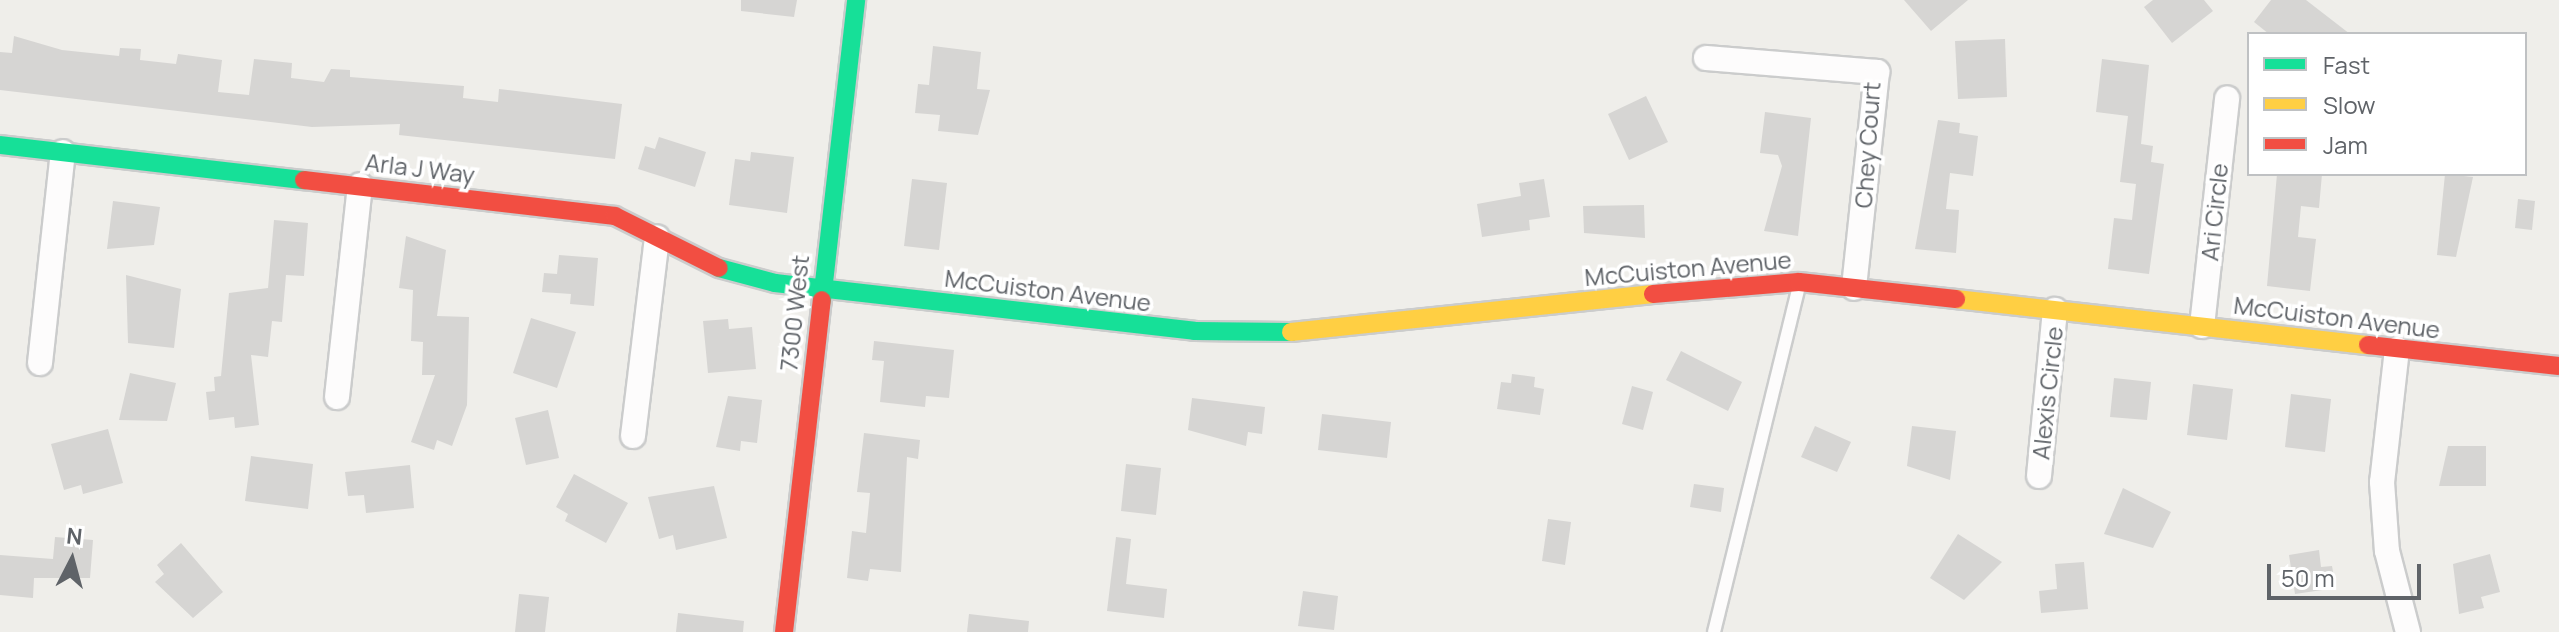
<!DOCTYPE html>
<html>
<head>
<meta charset="utf-8">
<style>
  body { margin:0 }
  #map { position:relative; width:2559px; height:632px; overflow:hidden; background:#efeeea; font-family:Manrope,sans-serif }
  div>[style] { position:absolute }
  [style*='--x'] { left:calc(var(--x)*1px); top:calc(var(--y)*1px); width:calc(var(--w)*1px); rotate:calc(var(--a)*1deg) }
  .building>* { inset:0; background:#d6d5d3 }
  .roads { filter:drop-shadow(2px 0 #cbcccc) drop-shadow(-2px 0 #cbcccc) drop-shadow(0 2px #cbcccc) drop-shadow(0 -2px #cbcccc) }
  .lane>* { height:12px; margin:-6px; padding:0 6px; transform-origin:6px; border-radius:6px; background:#fdfcfc }
  .street>* { height:24px; margin:-12px; padding:0 12px; transform-origin:12px; border-radius:12px; background:#fdfcfc }
  .fast>* { height:18px; margin:-9px; padding:0 9px; transform-origin:9px; border-radius:9px; background:#16e098 }
  .slow>* { height:18px; margin:-9px; padding:0 9px; transform-origin:9px; border-radius:9px; background:#ffcf43 }
  .jam>* { height:18px; margin:-9px; padding:0 9px; transform-origin:9px; border-radius:9px; background:#f24e42 }
  span { translate:-50% -50%; white-space:nowrap; text-align:center; line-height:1.15; -webkit-text-stroke:7px #fff; paint-order:stroke }
  .street-label { font-size:24px; color:#5f6368 }
  .legend { position:absolute; left:2247px; top:32px; width:280px; height:144px; box-sizing:border-box; background:#fff; border:2px solid #bfc1c3; margin:0; padding:10px 14px; list-style:none; font-size:24px; color:#5f6368 }
  .legend li { display:flex; align-items:center; gap:16px; height:40px }
  .legend b { width:40px; border:2px solid #bfc1c3 }
  .north { position:absolute; left:32px; top:520px; width:80px; height:80px; -webkit-text-stroke:6px #fff; paint-order:stroke; rotate:6deg; font-size:22px; font-weight:700; line-height:32px; text-align:center; color:#5f6368 }
  .north::after { content:''; display:block; margin:auto; width:28px; height:36px; background:#5f6368; clip-path:polygon(50% 0,100% 100%,50% 72%,0 100%) }
  .scale { position:absolute; left:2267px; top:564px; width:154px; height:36px; box-sizing:border-box; border:4px solid #5f6368; border-top:0; padding-left:10px; font-size:24px; line-height:28px; white-space:nowrap; color:#5f6368; -webkit-text-stroke:6px #fff; paint-order:stroke }
</style>
</head>
<body>
<div id="map">
  <div class="building">
    <i style="clip-path:polygon(741px 0,797px 0,794px 17px,741px 11px)"></i>
    <i style="clip-path:polygon(1904px 0,1968px 0,1931px 31px)"></i>
    <i style="clip-path:polygon(2153px 0,2204px 0,2213px 11px,2172px 43px,2144px 7px)"></i>
    <i style="clip-path:polygon(2271px 0,2306px 0,2350px 34px,2269px 34px,2254px 22px)"></i>
    <i style="clip-path:polygon(14px 36px,62px 50px,119px 56px,120px 48px,141px 49px,140px 60px,176px 64px,178px 54px,222px 60px,218px 92px,249px 95px,254px 59px,292px 63px,291px 78px,324px 82px,331px 69px,350px 70px,350px 77px,464px 86px,463px 98px,498px 102px,499px 89px,622px 104px,615px 159px,399px 135px,400px 124px,312px 127px,0 90px,0 52px,12px 53px)"></i>
    <i style="clip-path:polygon(2005px 39px,2007px 97px,1958px 99px,1955px 41px)"></i>
    <i style="clip-path:polygon(933px 46px,981px 52px,977px 89px,990px 90px,978px 135px,938px 131px,940px 115px,915px 113px,918px 84px,929px 85px)"></i>
    <i style="clip-path:polygon(2102px 59px,2149px 65px,2141px 144px,2153px 146px,2151px 162px,2164px 164px,2149px 274px,2108px 269px,2114px 218px,2132px 220px,2136px 184px,2120px 182px,2128px 116px,2096px 112px)"></i>
    <i style="clip-path:polygon(1646px 96px,1668px 142px,1629px 160px,1608px 114px)"></i>
    <i style="clip-path:polygon(1765px 112px,1811px 118px,1798px 236px,1764px 231px,1782px 166px,1778px 155px,1760px 153px)"></i>
    <i style="clip-path:polygon(1938px 120px,1960px 123px,1959px 133px,1978px 136px,1973px 176px,1950px 173px,1946px 209px,1959px 210px,1956px 253px,1915px 249px)"></i>
    <i style="clip-path:polygon(659px 137px,706px 152px,695px 187px,638px 169px,645px 146px,655px 149px)"></i>
    <i style="clip-path:polygon(751px 152px,794px 157px,787px 213px,729px 205px,735px 159px,750px 161px)"></i>
    <i style="clip-path:polygon(2277px 174px,2322px 174px,2319px 208px,2301px 206px,2298px 237px,2316px 239px,2310px 291px,2267px 286px)"></i>
    <i style="clip-path:polygon(2445px 174px,2473px 177px,2456px 257px,2437px 255px)"></i>
    <i style="clip-path:polygon(912px 179px,947px 183px,939px 250px,904px 246px)"></i>
    <i style="clip-path:polygon(1544px 179px,1550px 217px,1529px 220px,1530px 230px,1482px 237px,1477px 204px,1521px 196px,1519px 183px)"></i>
    <i style="clip-path:polygon(2518px 199px,2535px 201px,2532px 230px,2515px 228px)"></i>
    <i style="clip-path:polygon(113px 201px,160px 207px,154px 245px,107px 249px)"></i>
    <i style="clip-path:polygon(1644px 205px,1645px 238px,1584px 233px,1583px 206px)"></i>
    <i style="clip-path:polygon(274px 220px,308px 223px,304px 276px,286px 275px,282px 322px,272px 321px,268px 357px,251px 355px,259px 425px,235px 428px,234px 417px,209px 420px,206px 392px,215px 391px,214px 377px,221px 376px,229px 293px,268px 288px)"></i>
    <i style="clip-path:polygon(406px 236px,446px 250px,437px 316px,469px 317px,467px 405px,452px 446px,437px 440px,434px 450px,411px 442px,435px 375px,422px 375px,423px 342px,411px 341px,413px 290px,399px 288px)"></i>
    <i style="clip-path:polygon(559px 255px,598px 258px,594px 306px,570px 304px,571px 294px,542px 292px,544px 273px,557px 274px)"></i>
    <i style="clip-path:polygon(126px 275px,181px 289px,174px 348px,128px 343px)"></i>
    <i style="clip-path:polygon(531px 318px,576px 332px,557px 388px,513px 373px)"></i>
    <i style="clip-path:polygon(728px 319px,729px 329px,752px 327px,756px 369px,708px 373px,703px 321px)"></i>
    <i style="clip-path:polygon(874px 341px,954px 350px,949px 398px,926px 396px,925px 407px,880px 402px,884px 361px,872px 360px)"></i>
    <i style="clip-path:polygon(1681px 351px,1742px 382px,1728px 411px,1666px 380px)"></i>
    <i style="clip-path:polygon(130px 373px,176px 383px,167px 421px,119px 420px)"></i>
    <i style="clip-path:polygon(1512px 374px,1535px 377px,1534px 387px,1544px 389px,1540px 415px,1497px 409px,1501px 382px,1511px 383px)"></i>
    <i style="clip-path:polygon(2114px 378px,2151px 382px,2147px 420px,2110px 417px)"></i>
    <i style="clip-path:polygon(2193px 384px,2233px 389px,2227px 440px,2187px 435px)"></i>
    <i style="clip-path:polygon(1632px 386px,1653px 392px,1643px 430px,1622px 424px)"></i>
    <i style="clip-path:polygon(2291px 394px,2331px 399px,2325px 452px,2285px 447px)"></i>
    <i style="clip-path:polygon(728px 396px,762px 400px,757px 443px,741px 441px,740px 451px,716px 447px)"></i>
    <i style="clip-path:polygon(1192px 398px,1265px 407px,1262px 434px,1248px 432px,1246px 446px,1188px 430px)"></i>
    <i style="clip-path:polygon(548px 410px,559px 458px,526px 465px,515px 418px)"></i>
    <i style="clip-path:polygon(1322px 414px,1391px 422px,1387px 458px,1318px 450px)"></i>
    <i style="clip-path:polygon(1815px 426px,1851px 442px,1837px 472px,1801px 457px)"></i>
    <i style="clip-path:polygon(1912px 426px,1956px 431px,1950px 480px,1907px 466px)"></i>
    <i style="clip-path:polygon(108px 429px,123px 483px,83px 494px,81px 485px,64px 490px,51px 444px)"></i>
    <i style="clip-path:polygon(864px 433px,920px 440px,918px 459px,907px 457px,901px 572px,870px 569px,868px 581px,847px 578px,852px 531px,866px 533px,870px 493px,857px 492px)"></i>
    <i style="clip-path:polygon(2448px 446px,2486px 446px,2486px 486px,2439px 486px)"></i>
    <i style="clip-path:polygon(251px 456px,313px 464px,308px 509px,245px 501px)"></i>
    <i style="clip-path:polygon(1126px 464px,1161px 468px,1156px 515px,1121px 511px)"></i>
    <i style="clip-path:polygon(410px 465px,414px 508px,366px 513px,364px 495px,348px 496px,345px 472px)"></i>
    <i style="clip-path:polygon(574px 474px,628px 503px,606px 543px,565px 521px,568px 514px,556px 507px)"></i>
    <i style="clip-path:polygon(1694px 484px,1724px 488px,1721px 512px,1690px 507px)"></i>
    <i style="clip-path:polygon(714px 486px,727px 538px,676px 550px,673px 535px,659px 539px,648px 497px)"></i>
    <i style="clip-path:polygon(2123px 488px,2171px 512px,2153px 548px,2104px 534px)"></i>
    <i style="clip-path:polygon(1548px 519px,1571px 522px,1565px 565px,1542px 561px)"></i>
    <i style="clip-path:polygon(1958px 534px,2002px 562px,1964px 600px,1930px 578px)"></i>
    <i style="clip-path:polygon(55px 537px,93px 540px,90px 578px,34px 578px,33px 598px,0 595px,0 555px,53px 559px)"></i>
    <i style="clip-path:polygon(1116px 537px,1131px 539px,1126px 584px,1167px 589px,1164px 618px,1107px 611px)"></i>
    <i style="clip-path:polygon(181px 543px,223px 592px,193px 618px,155px 582px,164px 574px,157px 565px)"></i>
    <i style="clip-path:polygon(2319px 550px,2321px 567px,2332px 566px,2336px 588px,2295px 594px,2289px 555px)"></i>
    <i style="clip-path:polygon(2490px 554px,2500px 592px,2481px 597px,2484px 608px,2459px 614px,2453px 564px)"></i>
    <i style="clip-path:polygon(2084px 562px,2088px 609px,2041px 613px,2039px 591px,2057px 589px,2055px 564px)"></i>
    <i style="clip-path:polygon(1303px 591px,1338px 596px,1334px 630px,1298px 626px)"></i>
    <i style="clip-path:polygon(519px 594px,549px 597px,545px 632px,515px 632px)"></i>
    <i style="clip-path:polygon(678px 613px,744px 621px,743px 632px,676px 632px)"></i>
    <i style="clip-path:polygon(969px 614px,1029px 621px,1028px 632px,967px 632px)"></i>
  </div>
  <div class="roads">
    <div class="lane">
      <i style="--x:1714;--y:632;--w:357;--a:-76.2"></i>
    </div>
    <div class="street">
      <i style="--x:1706;--y:58;--w:172;--a:4.7"></i>
      <i style="--x:1877;--y:72;--w:217;--a:96.1"></i>
      <i style="--x:2202;--y:326;--w:229;--a:-83.7"></i>
      <i style="--x:2397;--y:349;--w:134;--a:96.4"></i>
      <i style="--x:2382;--y:482;--w:69;--a:85.9"></i>
      <i style="--x:2387;--y:551;--w:84;--a:75.5"></i>
      <i style="--x:40;--y:363;--w:212;--a:-83.8"></i>
      <i style="--x:337;--y:397;--w:213;--a:-83.8"></i>
      <i style="--x:633;--y:436;--w:200;--a:-83.1"></i>
      <i style="--x:2039;--y:476;--w:167;--a:-84.5"></i>
    </div>
    <div class="fast">
      <i style="--x:0;--y:145;--w:306;--a:6.6"></i>
      <i style="--x:719;--y:268;--w:58;--a:15"></i>
      <i style="--x:775;--y:283;--w:422;--a:6.5"></i>
      <i style="--x:1194;--y:331;--w:97;--a:0.6"></i>
      <i style="--x:822;--y:300;--w:302;--a:-83.5"></i>
    </div>
    <div class="slow">
      <i style="--x:1956;--y:299;--w:415;--a:6.4"></i>
      <i style="--x:1291;--y:332;--w:364;--a:-6"></i>
    </div>
    <div class="jam">
      <i style="--x:304;--y:180;--w:313;--a:6.6"></i>
      <i style="--x:615;--y:216;--w:116;--a:26.6"></i>
      <i style="--x:1653;--y:294;--w:146;--a:-4.7"></i>
      <i style="--x:1799;--y:282;--w:158;--a:6.2"></i>
      <i style="--x:2368;--y:345;--w:192;--a:6.3"></i>
      <i style="--x:784;--y:632;--w:334;--a:-83.5"></i>
    </div>
  </div>
  <div class="street-label">
    <span style="left:1867px;top:145px;rotate:-86deg">Chey Court</span>
    <span style="left:420px;top:168px;rotate:7deg">Arla J Way</span>
    <span style="left:2214px;top:212px;rotate:-84deg">Ari Circle</span>
    <span style="left:1688px;top:268px;rotate:-5deg">McCuiston Avenue</span>
    <span style="left:1048px;top:290px;rotate:7deg">McCuiston Avenue</span>
    <span style="left:794px;top:313px;rotate:-84deg">7300 West</span>
    <span style="left:2337px;top:317px;rotate:7deg">McCuiston Avenue</span>
    <span style="left:2047px;top:393px;rotate:-84deg">Alexis Circle</span>
  </div>
  <ul class="legend">
  <li><b style="height:10px;background:#16e098"></b>Fast</li>
  <li><b style="height:10px;background:#ffcf43"></b>Slow</li>
  <li><b style="height:10px;background:#f24e42"></b>Jam</li>
  </ul>
  <div class="north">N</div>
  <div class="scale">50 m</div>
</div>
</body>
</html>
